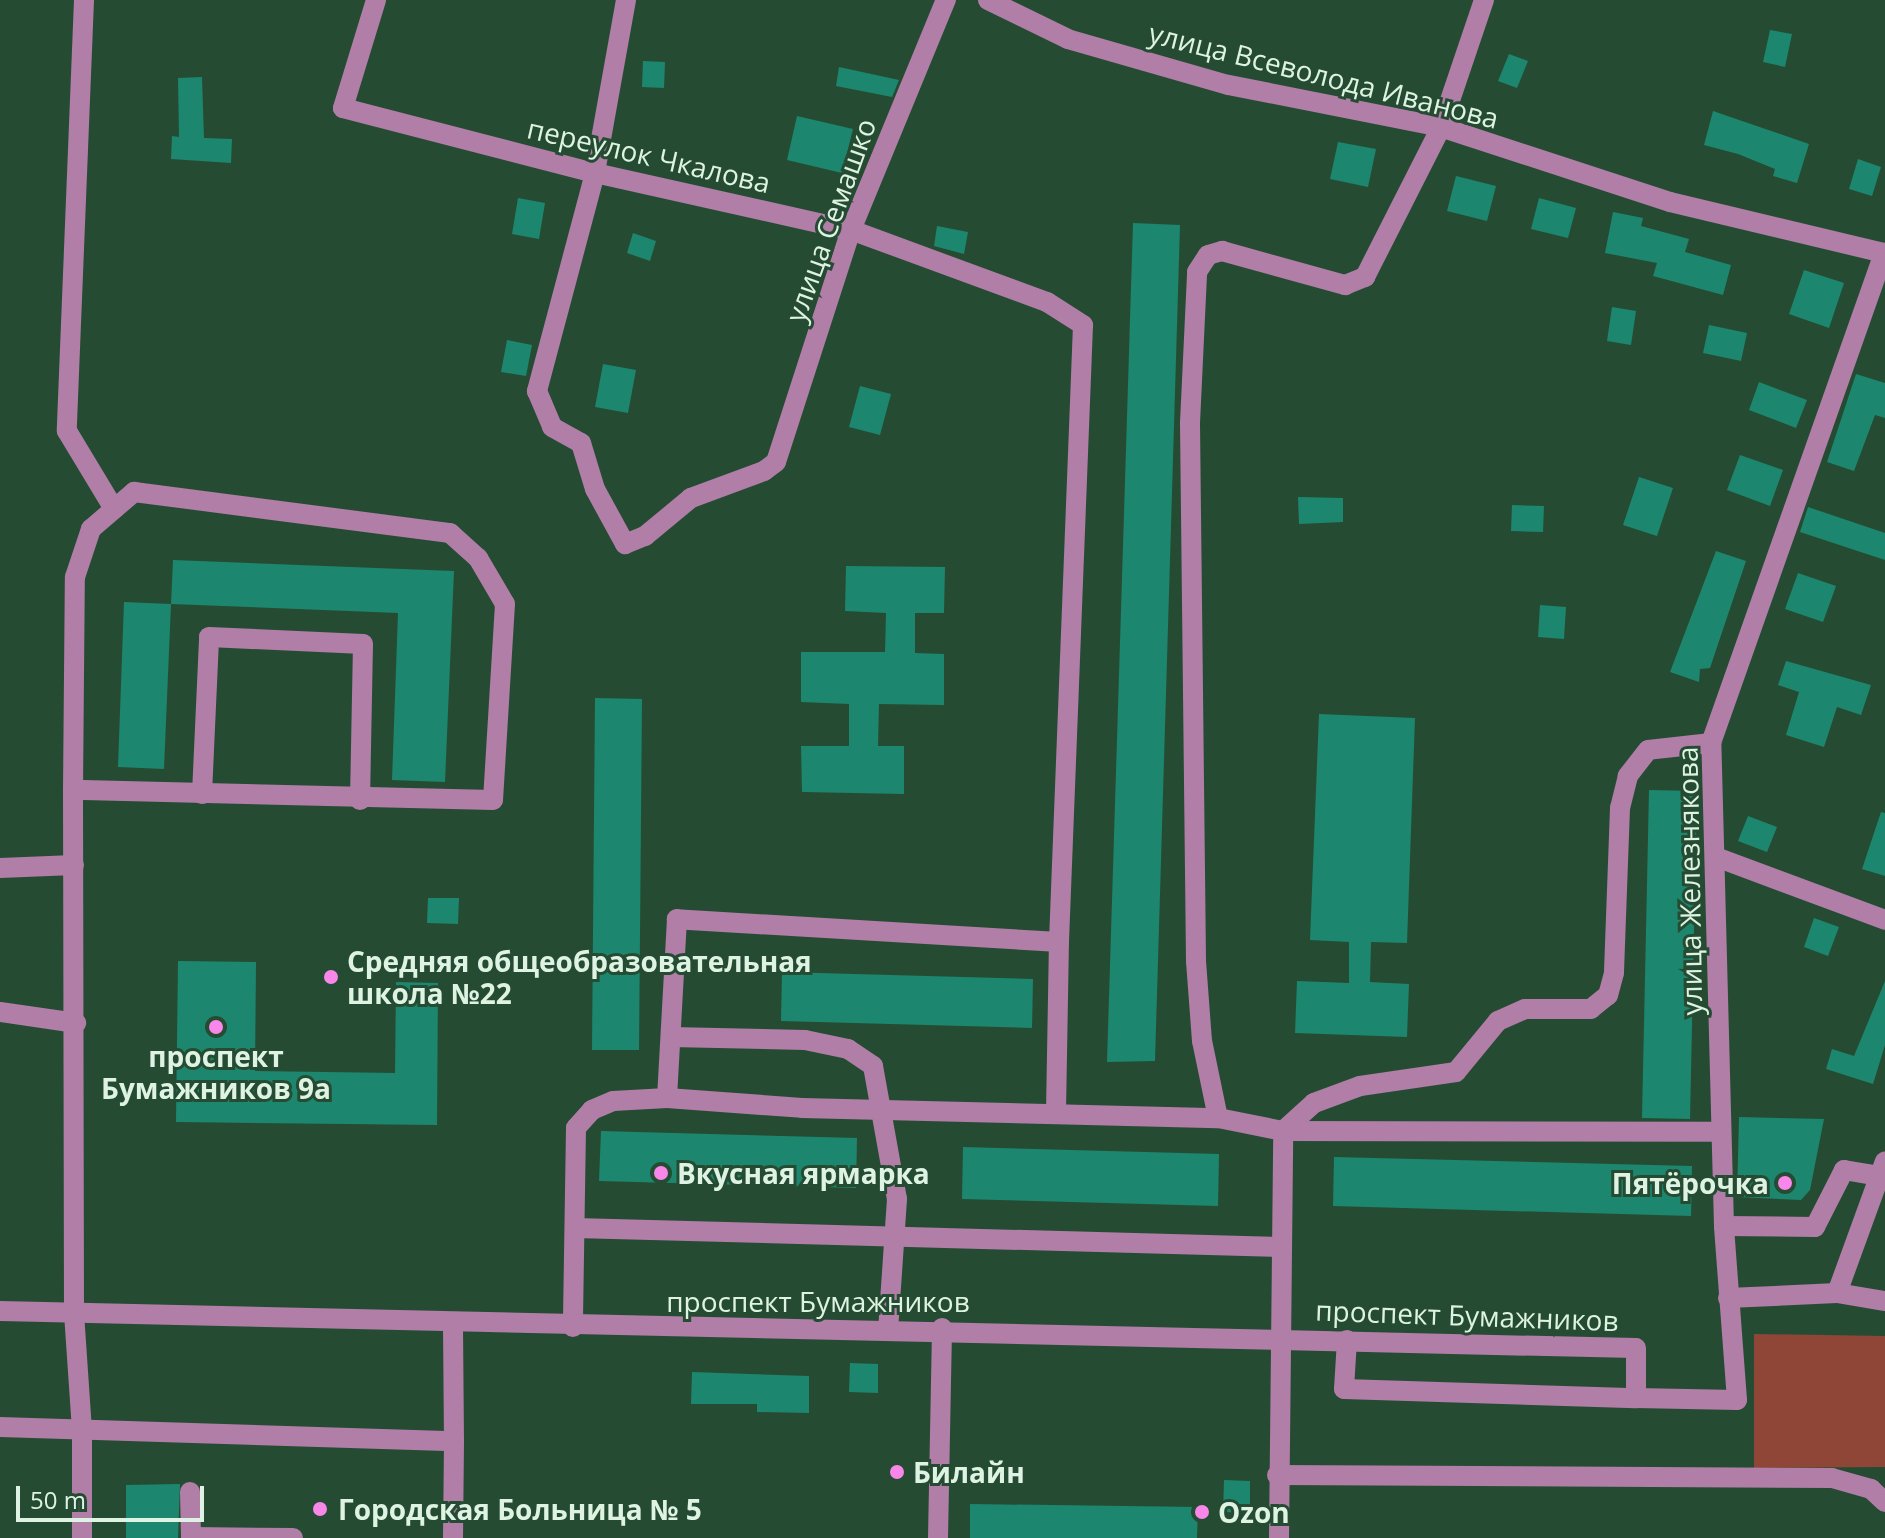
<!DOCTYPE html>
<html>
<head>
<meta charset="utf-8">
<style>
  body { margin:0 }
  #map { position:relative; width:1885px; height:1538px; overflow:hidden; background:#254c32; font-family:"Open Sans",sans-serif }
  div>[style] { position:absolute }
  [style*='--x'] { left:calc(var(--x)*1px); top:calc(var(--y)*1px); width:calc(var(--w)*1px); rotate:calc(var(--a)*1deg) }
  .green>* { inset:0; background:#8f4637 }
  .building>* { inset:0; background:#1d866e }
  .minor>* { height:20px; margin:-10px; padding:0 10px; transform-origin:10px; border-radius:10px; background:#b07ea7 }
  .dots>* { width:22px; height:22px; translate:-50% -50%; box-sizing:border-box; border:4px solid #254c32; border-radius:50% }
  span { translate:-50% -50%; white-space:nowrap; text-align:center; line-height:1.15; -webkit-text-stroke:6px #254c32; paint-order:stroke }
  .street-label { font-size:28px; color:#def3e3 }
  .poi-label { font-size:28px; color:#def3e3; font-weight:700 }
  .left { translate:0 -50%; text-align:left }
  .right { translate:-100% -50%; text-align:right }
  .scale { position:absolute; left:16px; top:1486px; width:188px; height:36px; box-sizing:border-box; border:4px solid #def3e3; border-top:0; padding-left:10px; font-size:24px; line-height:28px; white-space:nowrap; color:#def3e3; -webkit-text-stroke:6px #254c32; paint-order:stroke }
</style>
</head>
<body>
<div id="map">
  <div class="green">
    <i style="clip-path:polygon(1754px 1334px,1885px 1336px,1885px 1467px,1754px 1468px)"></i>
  </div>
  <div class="building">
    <i style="clip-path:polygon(1770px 30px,1792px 34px,1785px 67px,1763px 62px)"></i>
    <i style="clip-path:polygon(1509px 54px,1528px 61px,1517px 88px,1498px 81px)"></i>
    <i style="clip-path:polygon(643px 61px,665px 62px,664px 88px,642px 87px)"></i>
    <i style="clip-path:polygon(839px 67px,899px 80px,892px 97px,836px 86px)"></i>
    <i style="clip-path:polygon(202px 77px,204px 138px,232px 139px,231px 163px,171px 159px,172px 136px,179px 137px,178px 78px)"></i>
    <i style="clip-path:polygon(1713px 111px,1809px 144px,1797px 183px,1773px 176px,1775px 169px,1738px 154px,1704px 145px)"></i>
    <i style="clip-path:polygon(797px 116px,853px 129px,842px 173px,787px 160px)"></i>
    <i style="clip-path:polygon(1338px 142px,1376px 149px,1368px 187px,1330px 179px)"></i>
    <i style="clip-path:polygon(1858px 159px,1881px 167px,1872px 196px,1849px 189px)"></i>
    <i style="clip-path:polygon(1456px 176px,1496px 186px,1487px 221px,1447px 211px)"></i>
    <i style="clip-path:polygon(518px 198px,545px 203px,539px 239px,512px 234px)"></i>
    <i style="clip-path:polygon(1539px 198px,1576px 208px,1568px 238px,1531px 229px)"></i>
    <i style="clip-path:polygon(1613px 212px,1643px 218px,1641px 226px,1689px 239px,1685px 252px,1731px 265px,1723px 295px,1653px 276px,1657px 263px,1605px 253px)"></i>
    <i style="clip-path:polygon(1133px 223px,1180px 225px,1155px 1061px,1107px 1062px)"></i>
    <i style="clip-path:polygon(937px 226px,968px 232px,964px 254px,934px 246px)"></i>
    <i style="clip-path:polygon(633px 233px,656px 241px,650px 261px,627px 253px)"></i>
    <i style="clip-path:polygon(1804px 270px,1844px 283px,1829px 328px,1789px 314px)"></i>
    <i style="clip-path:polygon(1612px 307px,1636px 311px,1631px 345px,1607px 341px)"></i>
    <i style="clip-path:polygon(1709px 325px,1747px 333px,1741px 361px,1703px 353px)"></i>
    <i style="clip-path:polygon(507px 340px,532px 345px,526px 376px,501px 372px)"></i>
    <i style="clip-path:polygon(603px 364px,636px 370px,628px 413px,595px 407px)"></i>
    <i style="clip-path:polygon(1856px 374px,1885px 383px,1885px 418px,1875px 415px,1854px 471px,1827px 462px)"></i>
    <i style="clip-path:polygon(1759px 382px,1807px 400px,1796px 428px,1749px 410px)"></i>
    <i style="clip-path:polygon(860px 386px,891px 394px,880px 435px,849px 427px)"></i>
    <i style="clip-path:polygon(1740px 455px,1783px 470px,1770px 506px,1727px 490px)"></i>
    <i style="clip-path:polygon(1639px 477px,1673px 488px,1657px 536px,1623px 525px)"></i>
    <i style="clip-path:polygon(1298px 497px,1343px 498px,1343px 522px,1299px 524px)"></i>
    <i style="clip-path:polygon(1512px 505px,1544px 506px,1543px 532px,1511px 531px)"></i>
    <i style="clip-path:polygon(1808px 507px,1885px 533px,1885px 560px,1800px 532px)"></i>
    <i style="clip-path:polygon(1716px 551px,1746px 561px,1710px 668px,1700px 669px,1699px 682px,1670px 672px)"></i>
    <i style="clip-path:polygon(173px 560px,454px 571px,445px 782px,392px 780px,398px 613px,171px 604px)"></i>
    <i style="clip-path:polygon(846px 566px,945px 567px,944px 613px,915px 613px,915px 653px,944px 654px,944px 705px,879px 704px,878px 746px,904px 746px,904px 794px,802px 792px,801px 746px,849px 746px,849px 704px,801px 702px,801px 652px,885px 652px,886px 613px,845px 611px)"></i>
    <i style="clip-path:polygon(1798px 573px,1836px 586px,1823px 622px,1785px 609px)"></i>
    <i style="clip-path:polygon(124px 602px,171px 604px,164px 769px,118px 767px)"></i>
    <i style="clip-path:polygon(1540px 605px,1566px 607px,1564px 639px,1538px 637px)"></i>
    <i style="clip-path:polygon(1786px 661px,1871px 685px,1861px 715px,1837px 707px,1824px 747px,1786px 735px,1799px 692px,1778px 685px)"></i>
    <i style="clip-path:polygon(595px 698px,642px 699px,639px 1050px,592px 1050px)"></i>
    <i style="clip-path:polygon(1319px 714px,1415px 718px,1407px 943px,1371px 942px,1370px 982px,1409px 984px,1407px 1037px,1295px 1033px,1297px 981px,1349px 983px,1349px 942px,1310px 940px)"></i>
    <i style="clip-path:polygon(1649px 790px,1697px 791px,1690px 1119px,1642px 1118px)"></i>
    <i style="clip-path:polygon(1881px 812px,1885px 813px,1885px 876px,1862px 869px)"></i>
    <i style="clip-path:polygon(1748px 816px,1777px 827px,1767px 852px,1738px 841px)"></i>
    <i style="clip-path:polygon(428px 898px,459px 898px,458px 924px,427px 923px)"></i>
    <i style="clip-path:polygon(1814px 918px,1839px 927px,1828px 956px,1804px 947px)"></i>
    <i style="clip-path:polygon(178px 961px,256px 962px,255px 1071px,395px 1073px,396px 982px,438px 983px,437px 1125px,176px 1122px)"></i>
    <i style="clip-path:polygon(782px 972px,1033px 979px,1032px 1028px,781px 1021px)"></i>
    <i style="clip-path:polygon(1885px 981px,1885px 1045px,1873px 1084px,1826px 1069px,1832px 1049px,1854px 1056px)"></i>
    <i style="clip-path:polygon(1739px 1117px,1824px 1119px,1810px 1190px,1801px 1200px,1737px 1197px)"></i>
    <i style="clip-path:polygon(601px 1131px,857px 1138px,856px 1188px,599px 1181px)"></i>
    <i style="clip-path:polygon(963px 1147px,1219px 1154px,1218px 1206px,962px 1199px)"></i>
    <i style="clip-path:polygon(1334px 1157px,1692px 1166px,1691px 1216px,1333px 1206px)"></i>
    <i style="clip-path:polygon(850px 1363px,878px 1364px,878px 1393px,849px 1392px)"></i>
    <i style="clip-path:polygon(692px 1372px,809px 1376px,809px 1413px,757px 1412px,757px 1404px,691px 1404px)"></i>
    <i style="clip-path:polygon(1224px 1480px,1250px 1481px,1250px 1513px,1223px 1512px)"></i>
    <i style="clip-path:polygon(180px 1484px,178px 1538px,126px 1538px,126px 1485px)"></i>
    <i style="clip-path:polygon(970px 1504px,1198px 1507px,1197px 1538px,970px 1538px)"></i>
  </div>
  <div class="minor">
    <i style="--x:84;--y:0;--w:431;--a:92.3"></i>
    <i style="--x:67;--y:431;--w:91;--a:58.9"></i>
    <i style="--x:376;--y:0;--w:113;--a:107"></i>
    <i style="--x:343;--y:108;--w:260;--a:14.5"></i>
    <i style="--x:595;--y:173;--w:262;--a:12.6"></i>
    <i style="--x:851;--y:230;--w:209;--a:20.2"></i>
    <i style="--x:1047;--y:302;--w:43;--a:32.6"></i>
    <i style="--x:1083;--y:325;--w:617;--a:92.23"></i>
    <i style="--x:1059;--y:942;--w:383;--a:-176.6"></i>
    <i style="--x:677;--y:919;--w:179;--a:93.2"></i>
    <i style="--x:667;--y:1098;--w:54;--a:176.8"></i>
    <i style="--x:613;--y:1101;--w:23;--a:157"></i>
    <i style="--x:592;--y:1110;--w:24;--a:132"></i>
    <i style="--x:576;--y:1128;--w:199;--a:90.9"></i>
    <i style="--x:626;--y:0;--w:176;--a:100.2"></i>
    <i style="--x:595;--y:173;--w:226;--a:104.9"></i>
    <i style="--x:537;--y:391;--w:39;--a:67"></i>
    <i style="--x:552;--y:427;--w:33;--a:29"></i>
    <i style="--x:581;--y:443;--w:48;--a:73.1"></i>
    <i style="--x:595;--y:489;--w:63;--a:61.4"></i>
    <i style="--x:625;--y:544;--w:22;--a:-22"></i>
    <i style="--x:645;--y:536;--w:60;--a:-39.6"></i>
    <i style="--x:691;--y:498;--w:78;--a:-20.3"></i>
    <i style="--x:764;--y:471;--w:15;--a:-37"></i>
    <i style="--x:776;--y:462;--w:244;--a:-72.1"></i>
    <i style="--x:851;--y:230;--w:249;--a:-67.6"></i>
    <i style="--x:1711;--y:743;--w:63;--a:173.7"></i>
    <i style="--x:1648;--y:750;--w:33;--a:128"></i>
    <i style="--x:1628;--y:776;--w:33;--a:104"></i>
    <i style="--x:1620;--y:808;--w:165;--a:92.1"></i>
    <i style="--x:1614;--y:973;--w:23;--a:105"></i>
    <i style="--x:1608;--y:995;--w:22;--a:141"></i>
    <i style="--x:1591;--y:1009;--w:66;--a:180"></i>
    <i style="--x:1525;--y:1009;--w:30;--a:156"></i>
    <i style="--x:1498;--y:1021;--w:66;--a:129.5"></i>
    <i style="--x:1456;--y:1072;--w:97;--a:171.7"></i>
    <i style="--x:1360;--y:1086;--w:49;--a:159.7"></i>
    <i style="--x:1314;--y:1103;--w:42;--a:137.9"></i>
    <i style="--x:1283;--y:1131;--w:438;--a:0.1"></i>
    <i style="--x:73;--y:790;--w:213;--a:-89.5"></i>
    <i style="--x:75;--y:577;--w:51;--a:-71.6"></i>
    <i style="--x:91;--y:529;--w:57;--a:-40.7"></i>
    <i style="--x:134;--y:492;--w:319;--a:7.4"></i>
    <i style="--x:450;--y:533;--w:38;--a:42"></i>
    <i style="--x:478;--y:558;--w:53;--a:59.6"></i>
    <i style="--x:505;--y:604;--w:196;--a:93.5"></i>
    <i style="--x:493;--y:800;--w:420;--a:-178.6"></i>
    <i style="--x:73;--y:790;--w:523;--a:89.89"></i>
    <i style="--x:74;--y:1313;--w:116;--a:86.1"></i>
    <i style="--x:82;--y:1429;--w:109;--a:90"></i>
    <i style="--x:202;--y:794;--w:157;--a:-87.4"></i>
    <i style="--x:209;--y:637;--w:154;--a:2.6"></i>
    <i style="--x:363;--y:644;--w:156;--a:91.1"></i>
    <i style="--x:1716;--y:857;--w:180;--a:20.4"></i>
    <i style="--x:0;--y:868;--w:74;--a:-2.3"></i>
    <i style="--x:0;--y:1012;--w:77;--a:8.2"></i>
    <i style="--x:671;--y:1037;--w:134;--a:1.3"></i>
    <i style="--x:805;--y:1040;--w:44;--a:11.8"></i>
    <i style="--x:848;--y:1049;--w:30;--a:34"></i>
    <i style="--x:873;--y:1066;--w:135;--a:79.8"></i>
    <i style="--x:897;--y:1199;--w:131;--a:93.9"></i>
    <i style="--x:667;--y:1098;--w:135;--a:4.2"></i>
    <i style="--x:802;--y:1108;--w:416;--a:1.4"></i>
    <i style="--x:1056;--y:1112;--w:170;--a:-89"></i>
    <i style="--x:1724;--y:1226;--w:91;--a:0.6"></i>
    <i style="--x:1815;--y:1227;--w:64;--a:-63"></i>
    <i style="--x:1844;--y:1170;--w:42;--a:9.7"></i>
    <i style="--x:575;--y:1228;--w:705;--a:1.54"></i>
    <i style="--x:1837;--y:1293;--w:49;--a:9.5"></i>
    <i style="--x:1728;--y:1298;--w:109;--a:-2.6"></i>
    <i style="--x:1837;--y:1293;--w:140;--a:-70"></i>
    <i style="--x:0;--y:1311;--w:1636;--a:1.3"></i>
    <i style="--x:1636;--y:1348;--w:50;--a:90"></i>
    <i style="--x:1636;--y:1398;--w:101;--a:1.1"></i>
    <i style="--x:1737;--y:1400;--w:174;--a:-94.3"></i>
    <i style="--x:1724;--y:1226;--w:483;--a:-91.5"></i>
    <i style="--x:1711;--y:743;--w:520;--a:-70.55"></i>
    <i style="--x:1884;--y:253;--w:220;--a:-166.6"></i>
    <i style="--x:1670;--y:202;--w:241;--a:-161.9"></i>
    <i style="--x:1441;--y:127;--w:217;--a:-168.8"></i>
    <i style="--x:1228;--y:85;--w:166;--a:-164"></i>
    <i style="--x:1068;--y:39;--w:89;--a:-154"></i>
    <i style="--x:1347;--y:1340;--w:49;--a:93.5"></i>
    <i style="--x:1344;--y:1389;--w:292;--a:1.8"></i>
    <i style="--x:0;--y:1427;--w:454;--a:1.8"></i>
    <i style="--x:454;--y:1441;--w:117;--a:-90.5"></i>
    <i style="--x:1277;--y:1475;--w:555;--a:0.31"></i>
    <i style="--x:1832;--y:1478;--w:41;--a:15.8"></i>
    <i style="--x:1871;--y:1489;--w:19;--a:43"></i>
    <i style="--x:190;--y:1492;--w:45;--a:88.7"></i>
    <i style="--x:191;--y:1537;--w:102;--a:0.6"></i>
    <i style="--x:453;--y:1538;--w:97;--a:-89.4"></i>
    <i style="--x:938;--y:1538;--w:210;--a:-88.9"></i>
    <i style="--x:1279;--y:1538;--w:407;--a:-89.4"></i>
    <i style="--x:1283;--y:1131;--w:66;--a:-168.7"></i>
    <i style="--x:1218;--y:1118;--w:79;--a:-101.7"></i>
    <i style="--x:1202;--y:1041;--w:80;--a:-94.3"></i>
    <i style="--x:1196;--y:961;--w:538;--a:-90.64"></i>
    <i style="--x:1190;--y:423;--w:151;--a:-87.3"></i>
    <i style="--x:1197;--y:272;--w:20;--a:-57"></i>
    <i style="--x:1208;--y:255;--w:15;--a:-16"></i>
    <i style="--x:1222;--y:251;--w:128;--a:15.5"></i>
    <i style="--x:1345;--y:285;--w:22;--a:-22"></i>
    <i style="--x:1365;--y:277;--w:168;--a:-63.1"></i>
    <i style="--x:1441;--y:127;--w:134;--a:-71.3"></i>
  </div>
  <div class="dots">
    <i style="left:331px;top:977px;background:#f987e9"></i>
    <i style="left:216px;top:1027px;background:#f987e9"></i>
    <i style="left:661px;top:1173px;background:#f987e9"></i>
    <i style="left:1785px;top:1183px;background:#f987e9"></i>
    <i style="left:897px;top:1472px;background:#f987e9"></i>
    <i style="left:320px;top:1509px;background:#f987e9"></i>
    <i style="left:1202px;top:1512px;background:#f987e9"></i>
  </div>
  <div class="street-label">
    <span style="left:1324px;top:75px;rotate:14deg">улица Всеволода Иванова</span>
    <span style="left:649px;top:155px;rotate:13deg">переулок Чкалова</span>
    <span style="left:830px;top:220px;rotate:-70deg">улица Семашко</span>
    <span style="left:1689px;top:881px;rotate:-91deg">улица Железнякова</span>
    <span style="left:818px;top:1301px">проспект Бумажников</span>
    <span style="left:1467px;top:1315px;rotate:2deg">проспект Бумажников</span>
  </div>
  <div class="poi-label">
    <span class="left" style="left:347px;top:977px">Средняя общеобразовательная<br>школа №22</span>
    <span style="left:216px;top:1072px">проспект<br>Бумажников 9а</span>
    <span class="left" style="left:677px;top:1173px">Вкусная ярмарка</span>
    <span class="right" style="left:1769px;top:1183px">Пятёрочка</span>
    <span class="left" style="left:913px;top:1472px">Билайн</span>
    <span class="left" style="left:338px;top:1509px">Городская Больница № 5</span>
    <span class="left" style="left:1218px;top:1512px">Ozon</span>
  </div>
  <div class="scale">50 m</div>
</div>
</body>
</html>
